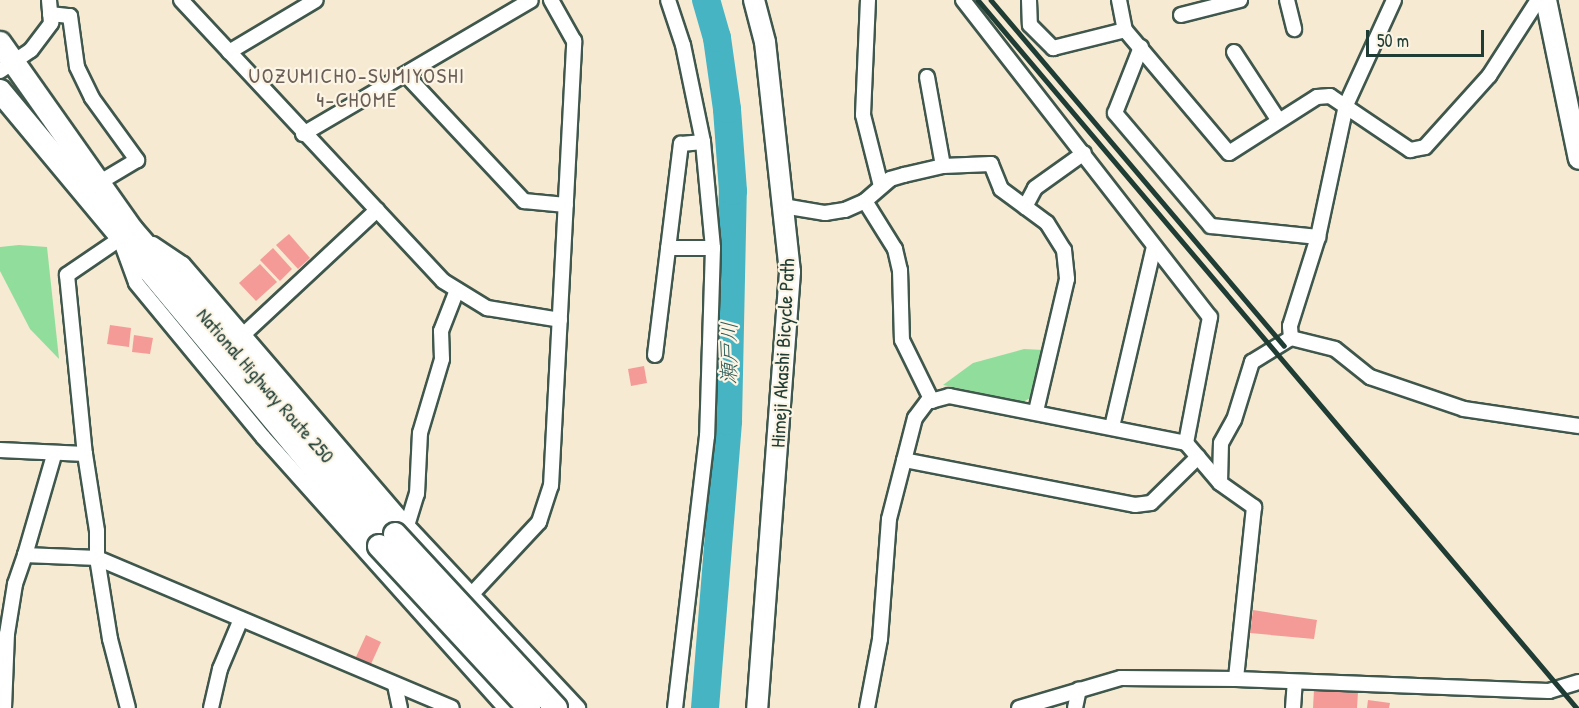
<!DOCTYPE html>
<html>
<head>
<meta charset="utf-8">
<style>
  body { margin:0 }
  #map { position:relative; width:1579px; height:708px; overflow:hidden; background:#f6ead2; font-family:"Patrick Hand","Klee One",sans-serif }
  div>[style] { position:absolute }
  [style*='--x'] { left:calc(var(--x)*1px); top:calc(var(--y)*1px); width:calc(var(--w)*1px); rotate:calc(var(--a)*1deg) }
  .green>* { inset:0; background:#91de9c }
  .river>* { height:28px; margin:-14px; padding:0 14px; transform-origin:14px; border-radius:14px; background:#46b4c2 }
  .building>* { inset:0; background:#f59b97 }
  .roads { filter:drop-shadow(2px 0 #3f574c) drop-shadow(-2px 0 #3f574c) drop-shadow(0 2px #3f574c) drop-shadow(0 -2px #3f574c) }
  .minor>* { height:14px; margin:-7px; padding:0 7px; transform-origin:7px; border-radius:7px; background:#fff }
  .secondary>* { height:20px; margin:-10px; padding:0 10px; transform-origin:10px; border-radius:10px; background:#fff }
  .trunk>* { height:22px; margin:-11px; padding:0 11px; transform-origin:11px; border-radius:11px; background:#fff }
  .rail>* { height:4.5px; margin:-2.25px; padding:0 2.25px; transform-origin:2.25px; border-radius:2.25px; background:#1f3d34 }
  .bridges { filter:drop-shadow(2px 0 #3f574c) drop-shadow(-2px 0 #3f574c) drop-shadow(0 2px #3f574c) drop-shadow(0 -2px #3f574c) }
  .trunk-bridge>* { height:22px; margin:-11px; padding:0 11px; transform-origin:11px; border-radius:11px; background:#fff }
  span { translate:-50% -50%; white-space:nowrap; text-align:center; line-height:1.15; -webkit-text-stroke:4.5px #fcf5e5; paint-order:stroke }
  .street-label { font-size:20px; color:#1f3d34 }
  .neighbourhood-label { font-size:21px; color:#6a5e57; letter-spacing:1.5px }
  .water-label { font-size:21px; color:#295b58; font-style:italic }
  .scale { position:absolute; left:1366px; top:30px; width:118px; height:27px; box-sizing:border-box; border:3px solid #1f3d34; border-top:0; padding-left:8px; font-size:18px; line-height:21px; white-space:nowrap; color:#1f3d34; -webkit-text-stroke:4px #fcf5e5; paint-order:stroke }
</style>
</head>
<body>
<div id="map">
  <div class="green">
    <i style="clip-path:polygon(19px 245px,47px 247px,59px 359px,30px 329px,0 271px,0 247px)"></i>
    <i style="clip-path:polygon(1024px 349px,1044px 350px,1034px 396px,1023px 402px,943px 385px,973px 363px)"></i>
  </div>
  <div class="river">
    <i style="--x:705;--y:708;--w:288;--a:-85.4"></i>
    <i style="--x:728;--y:421;--w:230;--a:-88.8"></i>
    <i style="--x:733;--y:191;--w:82;--a:-94.2"></i>
    <i style="--x:727;--y:109;--w:72;--a:-98"></i>
    <i style="--x:717;--y:38;--w:40;--a:-106"></i>
  </div>
  <div class="building">
    <i style="clip-path:polygon(289px 234px,310px 258px,298px 269px,276px 245px)"></i>
    <i style="clip-path:polygon(273px 248px,292px 269px,280px 281px,260px 260px)"></i>
    <i style="clip-path:polygon(260px 264px,277px 282px,256px 301px,239px 283px)"></i>
    <i style="clip-path:polygon(110px 325px,131px 328px,129px 347px,107px 344px)"></i>
    <i style="clip-path:polygon(134px 335px,153px 338px,150px 354px,132px 352px)"></i>
    <i style="clip-path:polygon(644px 366px,647px 383px,631px 386px,628px 369px)"></i>
    <i style="clip-path:polygon(1253px 610px,1317px 620px,1314px 639px,1250px 633px)"></i>
    <i style="clip-path:polygon(366px 635px,381px 642px,371px 664px,356px 657px)"></i>
    <i style="clip-path:polygon(1314px 690px,1358px 692px,1357px 708px,1313px 708px)"></i>
    <i style="clip-path:polygon(1368px 700px,1390px 703px,1389px 708px,1367px 708px)"></i>
  </div>
  <div class="roads">
    <div class="minor">
      <i style="--x:181;--y:0;--w:384;--a:47"></i>
      <i style="--x:443;--y:281;--w:52;--a:31.5"></i>
      <i style="--x:487;--y:308;--w:74;--a:9.3"></i>
      <i style="--x:668;--y:0;--w:47;--a:71.6"></i>
      <i style="--x:683;--y:45;--w:99;--a:78.3"></i>
      <i style="--x:703;--y:142;--w:106;--a:84.6"></i>
      <i style="--x:713;--y:248;--w:188;--a:91.8"></i>
      <i style="--x:707;--y:436;--w:274;--a:96.7"></i>
      <i style="--x:868;--y:0;--w:115;--a:92.5"></i>
      <i style="--x:863;--y:115;--w:73;--a:75.8"></i>
      <i style="--x:963;--y:0;--w:402;--a:52.1"></i>
      <i style="--x:1210;--y:317;--w:128;--a:100.8"></i>
      <i style="--x:1029;--y:0;--w:25;--a:88"></i>
      <i style="--x:1030;--y:25;--w:33;--a:45"></i>
      <i style="--x:1053;--y:48;--w:74;--a:-14"></i>
      <i style="--x:1119;--y:0;--w:31;--a:79"></i>
      <i style="--x:1125;--y:30;--w:161;--a:49.8"></i>
      <i style="--x:1229;--y:153;--w:104;--a:-32.5"></i>
      <i style="--x:1317;--y:97;--w:13;--a:-4"></i>
      <i style="--x:1330;--y:96;--w:97;--a:34"></i>
      <i style="--x:1410;--y:150;--w:15;--a:-11"></i>
      <i style="--x:1425;--y:147;--w:96;--a:-48"></i>
      <i style="--x:1489;--y:76;--w:90;--a:-57.2"></i>
      <i style="--x:1287;--y:0;--w:30;--a:76"></i>
      <i style="--x:50;--y:14;--w:20;--a:6"></i>
      <i style="--x:70;--y:16;--w:51;--a:82.2"></i>
      <i style="--x:77;--y:67;--w:34;--a:64"></i>
      <i style="--x:92;--y:98;--w:77;--a:54"></i>
      <i style="--x:137;--y:160;--w:41;--a:149"></i>
      <i style="--x:1181;--y:15;--w:61;--a:-14.3"></i>
      <i style="--x:1141;--y:47;--w:71;--a:111.5"></i>
      <i style="--x:1115;--y:113;--w:148;--a:49.7"></i>
      <i style="--x:1211;--y:226;--w:108;--a:5.9"></i>
      <i style="--x:229;--y:52;--w:101;--a:-30.9"></i>
      <i style="--x:1234;--y:52;--w:82;--a:56.9"></i>
      <i style="--x:0;--y:71;--w:37;--a:-34"></i>
      <i style="--x:31;--y:50;--w:34;--a:-53"></i>
      <i style="--x:51;--y:23;--w:23;--a:-95"></i>
      <i style="--x:406;--y:75;--w:173;--a:46.9"></i>
      <i style="--x:524;--y:201;--w:42;--a:5.4"></i>
      <i style="--x:927;--y:77;--w:90;--a:79.8"></i>
      <i style="--x:303;--y:134;--w:264;--a:-30.4"></i>
      <i style="--x:865;--y:201;--w:57;--a:58"></i>
      <i style="--x:895;--y:249;--w:22;--a:77"></i>
      <i style="--x:900;--y:270;--w:70;--a:88.4"></i>
      <i style="--x:902;--y:340;--w:68;--a:63.8"></i>
      <i style="--x:783;--y:206;--w:43;--a:9.5"></i>
      <i style="--x:825;--y:213;--w:20;--a:-9"></i>
      <i style="--x:845;--y:210;--w:22;--a:-24"></i>
      <i style="--x:865;--y:201;--w:33;--a:-41"></i>
      <i style="--x:890;--y:179;--w:15;--a:-16"></i>
      <i style="--x:904;--y:175;--w:40;--a:-13"></i>
      <i style="--x:943;--y:166;--w:48;--a:-2.4"></i>
      <i style="--x:991;--y:164;--w:27;--a:68"></i>
      <i style="--x:1001;--y:189;--w:57;--a:36.5"></i>
      <i style="--x:1047;--y:223;--w:32;--a:58"></i>
      <i style="--x:1064;--y:250;--w:29;--a:84"></i>
      <i style="--x:1067;--y:279;--w:136;--a:103.2"></i>
      <i style="--x:1025;--y:207;--w:21;--a:-62"></i>
      <i style="--x:1035;--y:188;--w:60;--a:-35.5"></i>
      <i style="--x:127;--y:234;--w:73;--a:145.7"></i>
      <i style="--x:67;--y:275;--w:180;--a:84.3"></i>
      <i style="--x:85;--y:454;--w:78;--a:81.1"></i>
      <i style="--x:97;--y:531;--w:27;--a:90"></i>
      <i style="--x:97;--y:558;--w:82;--a:80.9"></i>
      <i style="--x:110;--y:639;--w:71;--a:75.4"></i>
      <i style="--x:153;--y:244;--w:36;--a:34"></i>
      <i style="--x:183;--y:264;--w:343;--a:49.4"></i>
      <i style="--x:406;--y:524;--w:252;--a:46.9"></i>
      <i style="--x:123;--y:247;--w:38;--a:70"></i>
      <i style="--x:136;--y:283;--w:200;--a:50.5"></i>
      <i style="--x:263;--y:437;--w:363;--a:48.2"></i>
      <i style="--x:668;--y:248;--w:45;--a:0"></i>
      <i style="--x:244;--y:334;--w:182;--a:-43"></i>
      <i style="--x:1291;--y:338;--w:45;--a:14"></i>
      <i style="--x:1335;--y:349;--w:45;--a:38.7"></i>
      <i style="--x:1370;--y:377;--w:99;--a:18.8"></i>
      <i style="--x:1464;--y:409;--w:116;--a:8.4"></i>
      <i style="--x:655;--y:355;--w:213;--a:-83"></i>
      <i style="--x:681;--y:144;--w:22;--a:-5"></i>
      <i style="--x:1112;--y:427;--w:185;--a:-76.9"></i>
      <i style="--x:0;--y:450;--w:85;--a:2.7"></i>
      <i style="--x:904;--y:460;--w:235;--a:11"></i>
      <i style="--x:1135;--y:505;--w:16;--a:-7"></i>
      <i style="--x:1151;--y:503;--w:66;--a:-44.4"></i>
      <i style="--x:1220;--y:483;--w:40;--a:-88.6"></i>
      <i style="--x:1221;--y:443;--w:26;--a:-61"></i>
      <i style="--x:1234;--y:420;--w:61;--a:-72.8"></i>
      <i style="--x:1252;--y:362;--w:46;--a:-31.6"></i>
      <i style="--x:1291;--y:338;--w:12;--a:-95"></i>
      <i style="--x:1290;--y:326;--w:93;--a:-72.5"></i>
      <i style="--x:1318;--y:237;--w:135;--a:-78"></i>
      <i style="--x:1346;--y:105;--w:115;--a:-65.4"></i>
      <i style="--x:406;--y:529;--w:37;--a:-73"></i>
      <i style="--x:417;--y:494;--w:61;--a:-87.2"></i>
      <i style="--x:420;--y:433;--w:77;--a:-73.4"></i>
      <i style="--x:442;--y:359;--w:28;--a:-92"></i>
      <i style="--x:441;--y:331;--w:44;--a:-68.7"></i>
      <i style="--x:25;--y:555;--w:104;--a:-73.8"></i>
      <i style="--x:471;--y:595;--w:100;--a:-47"></i>
      <i style="--x:539;--y:522;--w:38;--a:-72"></i>
      <i style="--x:551;--y:486;--w:446;--a:-87"></i>
      <i style="--x:574;--y:41;--w:47;--a:-119.3"></i>
      <i style="--x:395;--y:685;--w:24;--a:78"></i>
      <i style="--x:4;--y:708;--w:74;--a:-87.7"></i>
      <i style="--x:7;--y:634;--w:51;--a:-80.9"></i>
      <i style="--x:15;--y:584;--w:31;--a:-71"></i>
      <i style="--x:25;--y:555;--w:72;--a:2.4"></i>
      <i style="--x:97;--y:558;--w:385;--a:22.9"></i>
      <i style="--x:211;--y:708;--w:40;--a:-77"></i>
      <i style="--x:220;--y:669;--w:54;--a:-67.2"></i>
      <i style="--x:867;--y:708;--w:70;--a:-79.3"></i>
      <i style="--x:880;--y:639;--w:120;--a:-85.7"></i>
      <i style="--x:889;--y:519;--w:104;--a:-75.6"></i>
      <i style="--x:915;--y:418;--w:20;--a:-53"></i>
      <i style="--x:927;--y:402;--w:23;--a:-15"></i>
      <i style="--x:949;--y:396;--w:242;--a:11.2"></i>
      <i style="--x:1186;--y:443;--w:52;--a:49.6"></i>
      <i style="--x:1220;--y:483;--w:42;--a:35.2"></i>
      <i style="--x:1254;--y:507;--w:173;--a:96"></i>
      <i style="--x:1019;--y:708;--w:106;--a:-16.4"></i>
      <i style="--x:1121;--y:678;--w:115;--a:0.5"></i>
      <i style="--x:1236;--y:679;--w:313;--a:2.2"></i>
      <i style="--x:1549;--y:691;--w:31;--a:-17"></i>
      <i style="--x:1075;--y:708;--w:19;--a:-78"></i>
      <i style="--x:1293;--y:708;--w:26;--a:-86"></i>
    </div>
    <div class="secondary">
      <i style="--x:754;--y:0;--w:43;--a:75.3"></i>
      <i style="--x:765;--y:42;--w:231;--a:83.8"></i>
      <i style="--x:790;--y:272;--w:437;--a:94.3"></i>
      <i style="--x:1546;--y:0;--w:162;--a:78.3"></i>
    </div>
    <div class="trunk">
      <i style="--x:0;--y:43;--w:229;--a:54.8"></i>
      <i style="--x:132;--y:230;--w:402;--a:49.1"></i>
      <i style="--x:0;--y:91;--w:592;--a:50.21"></i>
    </div>
  </div>
  <div class="rail">
    <i style="--x:978;--y:0;--w:927;--a:49.77"></i>
    <i style="--x:991;--y:0;--w:453;--a:49.7"></i>
  </div>
  <div class="bridges">
    <div class="trunk-bridge">
      <i style="--x:395;--y:534;--w:237;--a:47.2"></i>
      <i style="--x:379;--y:546;--w:221;--a:47.2"></i>
    </div>
  </div>
  <div class="street-label">
    <span style="left:782px;top:353px;rotate:-87deg">Himeji Akashi Bicycle Path</span>
    <span style="left:266px;top:385px;rotate:49deg">National Highway Route 250</span>
  </div>
  <div class="neighbourhood-label">
    <span style="left:357px;top:88px">UOZUMICHO-SUMIYOSHI<br>4-CHOME</span>
  </div>
  <div class="water-label">
    <span style="left:729px;top:353px;rotate:-89deg">瀬戸川</span>
  </div>
  <div class="scale">50 m</div>
</div>
</body>
</html>
